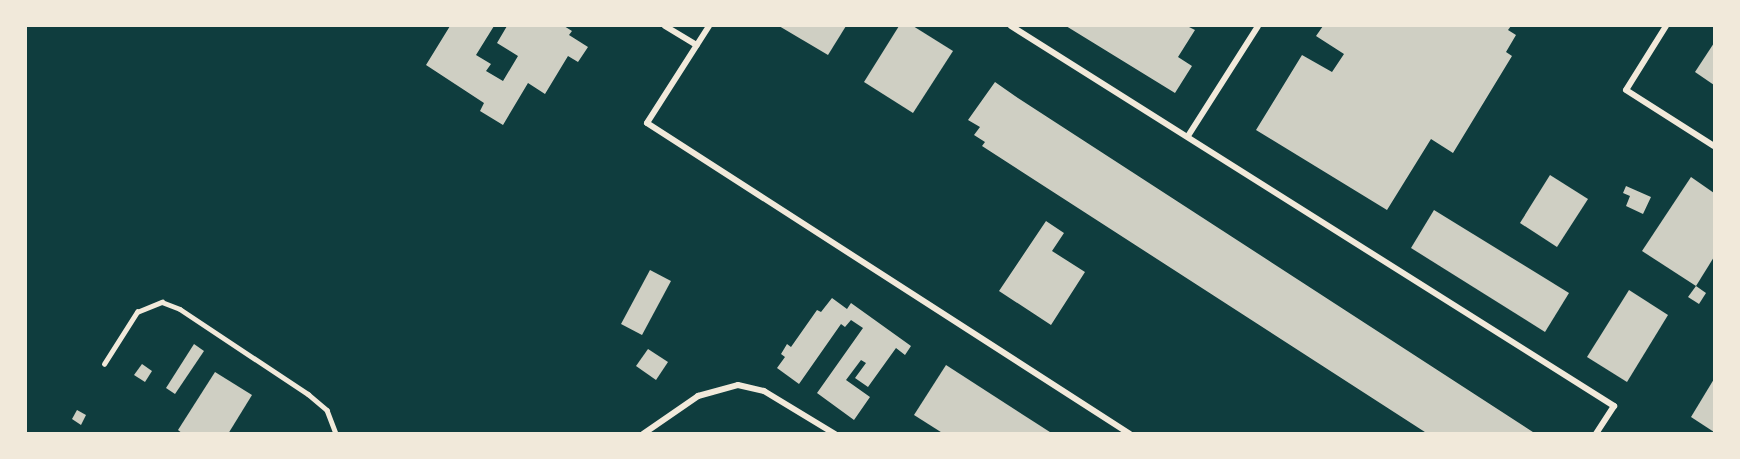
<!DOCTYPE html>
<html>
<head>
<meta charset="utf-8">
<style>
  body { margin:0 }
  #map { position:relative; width:1740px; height:459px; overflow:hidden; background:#0f3d3e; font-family:"Titillium Web",sans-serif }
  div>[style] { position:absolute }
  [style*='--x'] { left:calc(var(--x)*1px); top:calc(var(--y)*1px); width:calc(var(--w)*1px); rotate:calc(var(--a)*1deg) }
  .building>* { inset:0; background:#cfcfc3 }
  .service>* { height:4.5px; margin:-2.25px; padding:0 2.25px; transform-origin:2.25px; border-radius:2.25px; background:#f1e9da }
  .minor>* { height:6px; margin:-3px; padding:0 3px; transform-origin:3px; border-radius:3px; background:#f1e9da }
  span { translate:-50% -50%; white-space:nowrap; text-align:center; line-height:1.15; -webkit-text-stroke:6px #f1e9da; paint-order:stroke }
  .frame { position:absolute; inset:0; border:27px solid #f1e9da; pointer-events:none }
</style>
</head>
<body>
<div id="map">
  <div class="building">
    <i style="clip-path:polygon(450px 26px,494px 26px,476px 55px,491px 64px,486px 71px,503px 81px,518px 56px,497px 43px,507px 26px,564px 26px,572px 31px,569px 35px,588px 47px,578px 62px,568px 56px,545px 94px,528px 83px,503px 125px,480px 111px,484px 103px,426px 65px)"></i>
    <i style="clip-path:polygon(779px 26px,846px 26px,828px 55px)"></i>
    <i style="clip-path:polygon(899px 26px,913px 26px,953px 51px,913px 113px,864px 82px)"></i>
    <i style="clip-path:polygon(1066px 26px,1187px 26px,1195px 30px,1178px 57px,1192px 66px,1175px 93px)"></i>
    <i style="clip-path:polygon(1323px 26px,1511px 26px,1508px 30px,1516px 35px,1506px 52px,1512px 56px,1453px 153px,1431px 139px,1387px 210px,1256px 130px,1302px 55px,1332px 72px,1344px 54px,1316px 36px)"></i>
    <i style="clip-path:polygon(1714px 43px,1714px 85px,1695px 72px)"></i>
    <i style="clip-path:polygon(995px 82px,1015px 96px,1536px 434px,1428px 434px,982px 146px,985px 142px,974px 135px,980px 127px,968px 120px)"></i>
    <i style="clip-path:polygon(1550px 175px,1588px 199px,1557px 247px,1520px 223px)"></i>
    <i style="clip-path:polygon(1691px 177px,1714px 193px,1714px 257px,1696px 286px,1642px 251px)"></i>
    <i style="clip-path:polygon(1626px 186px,1651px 197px,1643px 214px,1626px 206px,1630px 196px,1623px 193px)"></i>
    <i style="clip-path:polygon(1434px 210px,1569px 293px,1545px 332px,1411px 248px)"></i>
    <i style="clip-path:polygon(1046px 221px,1064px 233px,1052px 251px,1085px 272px,1051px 325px,999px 291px)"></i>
    <i style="clip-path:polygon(650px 270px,671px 281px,642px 335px,621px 324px)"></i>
    <i style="clip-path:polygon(1696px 286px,1706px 293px,1699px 304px,1688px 297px)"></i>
    <i style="clip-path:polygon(1629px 290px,1668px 315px,1627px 382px,1587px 357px)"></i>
    <i style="clip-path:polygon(832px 298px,847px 309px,851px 303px,911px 346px,905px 355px,896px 348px,868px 387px,855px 378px,866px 363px,861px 360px,846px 380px,870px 397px,854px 420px,817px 393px,863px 328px,851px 320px,845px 327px,841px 324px,799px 384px,777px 368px,785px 357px,781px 354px,787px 344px,791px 347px,817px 310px,821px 312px)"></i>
    <i style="clip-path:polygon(194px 344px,204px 351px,175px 394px,166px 388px)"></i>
    <i style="clip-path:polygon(648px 349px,668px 362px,656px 380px,636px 366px)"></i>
    <i style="clip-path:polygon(142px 364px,152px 371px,145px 382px,134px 375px)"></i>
    <i style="clip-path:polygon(946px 365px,1053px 434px,944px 434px,914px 415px)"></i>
    <i style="clip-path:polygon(215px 372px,252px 395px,228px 434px,183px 434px,178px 430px)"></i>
    <i style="clip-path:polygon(1714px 379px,1714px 432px,1691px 417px)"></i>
    <i style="clip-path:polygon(77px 410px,86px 415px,81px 425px,72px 419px)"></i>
  </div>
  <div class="service">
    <i style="--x:104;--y:364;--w:62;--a:-57.6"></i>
    <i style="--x:137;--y:312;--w:27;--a:-22"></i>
    <i style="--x:162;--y:302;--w:19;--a:21"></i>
    <i style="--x:180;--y:309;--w:154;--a:33.6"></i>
    <i style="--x:308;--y:394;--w:25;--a:40"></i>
    <i style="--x:327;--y:410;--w:26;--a:69"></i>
  </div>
  <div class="minor">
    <i style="--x:665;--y:26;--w:37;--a:31"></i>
    <i style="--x:709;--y:26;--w:115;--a:122.6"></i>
    <i style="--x:647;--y:123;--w:574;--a:32.78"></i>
    <i style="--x:1011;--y:26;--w:713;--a:32.22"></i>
    <i style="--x:1614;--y:406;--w:33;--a:123"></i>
    <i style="--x:1666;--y:26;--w:75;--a:122"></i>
    <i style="--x:1626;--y:90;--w:104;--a:32.5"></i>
    <i style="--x:1188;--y:136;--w:130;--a:-57.5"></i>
    <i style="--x:643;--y:434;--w:67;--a:-34.6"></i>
    <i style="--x:698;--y:396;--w:41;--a:-15.4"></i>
    <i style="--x:738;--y:385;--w:27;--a:13"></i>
    <i style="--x:764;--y:391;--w:83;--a:31.2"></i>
  </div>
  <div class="frame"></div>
</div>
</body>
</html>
